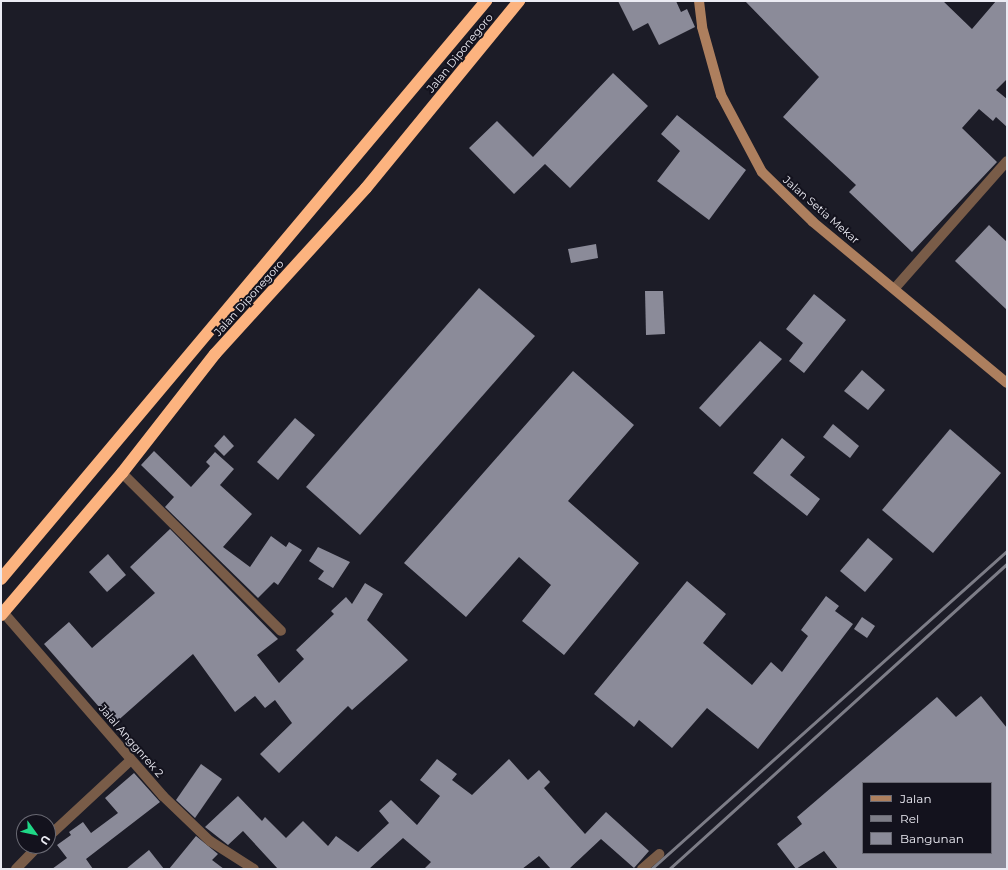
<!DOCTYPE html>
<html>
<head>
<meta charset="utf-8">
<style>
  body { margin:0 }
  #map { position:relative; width:1008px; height:870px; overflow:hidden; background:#1c1c27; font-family:Montserrat,sans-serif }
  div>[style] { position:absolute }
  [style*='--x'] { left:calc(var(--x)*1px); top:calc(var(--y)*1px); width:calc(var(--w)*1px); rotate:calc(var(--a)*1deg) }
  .building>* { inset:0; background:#8b8b99 }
  .street>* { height:10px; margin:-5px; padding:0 5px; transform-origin:5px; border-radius:5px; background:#795c48 }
  .secondary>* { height:10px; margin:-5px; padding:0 5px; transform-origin:5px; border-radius:5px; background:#ad7f5e }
  .highway>* { height:12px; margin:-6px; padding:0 6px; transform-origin:6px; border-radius:6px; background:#fcb37f }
  .rail>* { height:3px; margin:-1.5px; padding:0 1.5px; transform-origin:1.5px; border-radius:1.5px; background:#7d7d87 }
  span { translate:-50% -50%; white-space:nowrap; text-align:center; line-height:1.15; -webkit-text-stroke:4px #13121d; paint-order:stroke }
  .street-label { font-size:11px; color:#ebebf3 }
  .frame { position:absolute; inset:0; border:2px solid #ebebf3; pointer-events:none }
  .legend { position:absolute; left:862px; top:782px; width:130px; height:72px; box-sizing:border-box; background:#13121d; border:1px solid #696973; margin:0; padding:5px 7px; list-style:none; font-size:12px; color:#ebebf3 }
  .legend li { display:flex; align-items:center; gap:8px; height:20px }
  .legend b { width:20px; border:1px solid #696973 }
  .north { position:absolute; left:16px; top:814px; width:40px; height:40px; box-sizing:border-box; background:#13121d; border:1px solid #696973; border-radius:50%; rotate:123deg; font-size:11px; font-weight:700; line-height:16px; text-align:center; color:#ebebf3 }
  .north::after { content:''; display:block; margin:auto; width:14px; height:18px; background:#1fd887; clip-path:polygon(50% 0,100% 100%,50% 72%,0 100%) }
</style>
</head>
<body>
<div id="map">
  <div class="building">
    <i style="clip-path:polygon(618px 1px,676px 1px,681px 12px,687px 9px,695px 27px,659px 45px,648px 23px,633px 31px)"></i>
    <i style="clip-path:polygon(745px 1px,943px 1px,972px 29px,996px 1px,1007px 1px,1007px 79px,996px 90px,1007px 99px,1007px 127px,996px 117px,993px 121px,979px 109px,962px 128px,997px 162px,912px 252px,849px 192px,856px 185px,783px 117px,819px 77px)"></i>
    <i style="clip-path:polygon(613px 73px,648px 106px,570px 188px,545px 164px,514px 194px,469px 148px,497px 121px,533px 157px)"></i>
    <i style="clip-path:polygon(677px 115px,746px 170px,709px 220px,657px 181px,680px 151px,661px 134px)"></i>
    <i style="clip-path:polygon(989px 225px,1007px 242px,1007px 310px,955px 261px)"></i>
    <i style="clip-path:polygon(596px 244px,598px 258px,571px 263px,568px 249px)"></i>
    <i style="clip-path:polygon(479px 288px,535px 336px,360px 535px,306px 487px)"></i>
    <i style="clip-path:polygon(645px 291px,663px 291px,665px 334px,646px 335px)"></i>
    <i style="clip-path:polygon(814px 294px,846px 320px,804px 373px,789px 361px,803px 343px,786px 329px)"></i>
    <i style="clip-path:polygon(760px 341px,782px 359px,720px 427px,699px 408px)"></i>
    <i style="clip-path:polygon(862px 370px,885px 390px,868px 410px,844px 391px)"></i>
    <i style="clip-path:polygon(573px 371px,634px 425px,568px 501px,639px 563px,564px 655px,522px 621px,551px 585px,519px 557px,466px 617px,404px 563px)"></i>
    <i style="clip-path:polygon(295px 418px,315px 435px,278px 480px,257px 462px)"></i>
    <i style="clip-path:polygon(833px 424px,859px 446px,850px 458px,823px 437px)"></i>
    <i style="clip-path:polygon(950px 429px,1001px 473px,933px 553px,882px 510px)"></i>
    <i style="clip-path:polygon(224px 435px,234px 446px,224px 456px,214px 446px)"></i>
    <i style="clip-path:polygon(782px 438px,805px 457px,790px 475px,820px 499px,807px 516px,753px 473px)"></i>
    <i style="clip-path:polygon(154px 451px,191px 487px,210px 466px,206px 462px,215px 452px,234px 469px,220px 485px,252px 514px,223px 547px,250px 567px,271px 536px,286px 547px,289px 542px,302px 550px,278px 585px,274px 582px,258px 598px,165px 507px,174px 497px,141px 465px)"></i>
    <i style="clip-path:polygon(170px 529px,278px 639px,257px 655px,279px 683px,304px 659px,296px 650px,334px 614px,331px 611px,346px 597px,352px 604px,365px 583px,383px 594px,367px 620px,408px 660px,352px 710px,348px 706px,279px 773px,260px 754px,292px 723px,275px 700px,265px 708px,255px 696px,235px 712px,193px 654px,114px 724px,44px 644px,69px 622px,92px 648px,155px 593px,130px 567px)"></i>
    <i style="clip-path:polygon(868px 538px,893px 559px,865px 592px,840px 571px)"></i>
    <i style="clip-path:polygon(318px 547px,350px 562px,333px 588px,318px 579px,324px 571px,309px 561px)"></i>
    <i style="clip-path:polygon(108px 554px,126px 575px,107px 592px,89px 572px)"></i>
    <i style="clip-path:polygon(687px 581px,726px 614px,703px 643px,752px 685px,771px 662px,782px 672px,808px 636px,801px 630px,826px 596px,839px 606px,835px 611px,853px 624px,758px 749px,707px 708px,672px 748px,639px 720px,634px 727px,594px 694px)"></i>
    <i style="clip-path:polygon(862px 617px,875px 626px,867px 638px,854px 629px)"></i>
    <i style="clip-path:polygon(evenodd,981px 696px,1007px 728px,1007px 869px,838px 869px,824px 851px,796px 869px,777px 844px,802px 824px,797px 817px,937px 697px,956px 717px,981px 696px,863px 783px,991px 783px,991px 853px,863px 853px,863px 783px)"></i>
    <i style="clip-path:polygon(437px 759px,457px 774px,452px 780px,472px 795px,509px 759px,528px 780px,539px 770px,550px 782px,544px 788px,585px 834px,606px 812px,649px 851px,634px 868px,601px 839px,569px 869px,551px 869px,539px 856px,522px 869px,424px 869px,431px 862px,403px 838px,369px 869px,278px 869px,243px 831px,228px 845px,205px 827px,238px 796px,262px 821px,265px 817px,286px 838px,303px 821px,328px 846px,336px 836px,358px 852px,389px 823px,379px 811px,391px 800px,417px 825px,440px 796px,420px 780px)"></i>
    <i style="clip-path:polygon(201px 764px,222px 779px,195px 818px,176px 800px)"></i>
    <i style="clip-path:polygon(134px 773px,160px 802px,86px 859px,93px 869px,52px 869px,67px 858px,57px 845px,71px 835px,69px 832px,83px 822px,91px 833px,118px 813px,105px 798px)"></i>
    <i style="clip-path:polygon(196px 836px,218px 854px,212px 860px,224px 869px,169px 869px)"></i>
    <i style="clip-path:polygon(149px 850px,164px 869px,126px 869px)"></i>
  </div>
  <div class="street">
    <i style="--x:895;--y:288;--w:169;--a:-48.6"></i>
    <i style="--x:122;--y:473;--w:224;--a:44.8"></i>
    <i style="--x:3;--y:612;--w:244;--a:49"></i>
    <i style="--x:163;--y:796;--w:65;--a:43.8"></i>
    <i style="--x:210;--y:841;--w:52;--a:32.5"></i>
    <i style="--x:48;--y:837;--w:113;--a:-42.9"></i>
    <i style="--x:16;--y:869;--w:32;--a:-46"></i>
    <i style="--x:642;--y:869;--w:23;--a:-41"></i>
  </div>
  <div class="secondary">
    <i style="--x:699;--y:1;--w:26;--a:83"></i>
    <i style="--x:702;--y:27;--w:71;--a:74.4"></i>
    <i style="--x:721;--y:95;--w:87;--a:62"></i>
    <i style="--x:762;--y:172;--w:71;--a:44.4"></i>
    <i style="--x:813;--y:222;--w:252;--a:39.7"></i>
  </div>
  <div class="highway">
    <i style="--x:1;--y:579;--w:755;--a:-50"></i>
    <i style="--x:1;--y:615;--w:187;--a:-49.6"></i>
    <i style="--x:122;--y:473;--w:151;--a:-52"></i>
    <i style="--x:215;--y:354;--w:224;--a:-47.7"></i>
    <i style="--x:366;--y:188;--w:242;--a:-50.7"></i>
  </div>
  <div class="rail">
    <i style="--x:651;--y:869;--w:477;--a:-41.8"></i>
    <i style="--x:669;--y:869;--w:455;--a:-42.1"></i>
  </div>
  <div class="street-label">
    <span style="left:460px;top:53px;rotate:-51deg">Jalan Diponegoro</span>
    <span style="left:821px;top:210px;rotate:41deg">Jalan Setia Mekar</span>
    <span style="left:249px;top:298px;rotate:-48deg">Jalan Diponegoro</span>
    <span style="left:131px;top:741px;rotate:49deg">Jalal Anggnrek 2</span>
  </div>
  <div class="frame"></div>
  <ul class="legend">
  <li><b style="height:5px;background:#ad7f5e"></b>Jalan</li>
  <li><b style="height:5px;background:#7d7d87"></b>Rel</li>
  <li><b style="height:11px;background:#8b8b99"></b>Bangunan</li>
  </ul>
  <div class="north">U</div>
</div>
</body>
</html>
